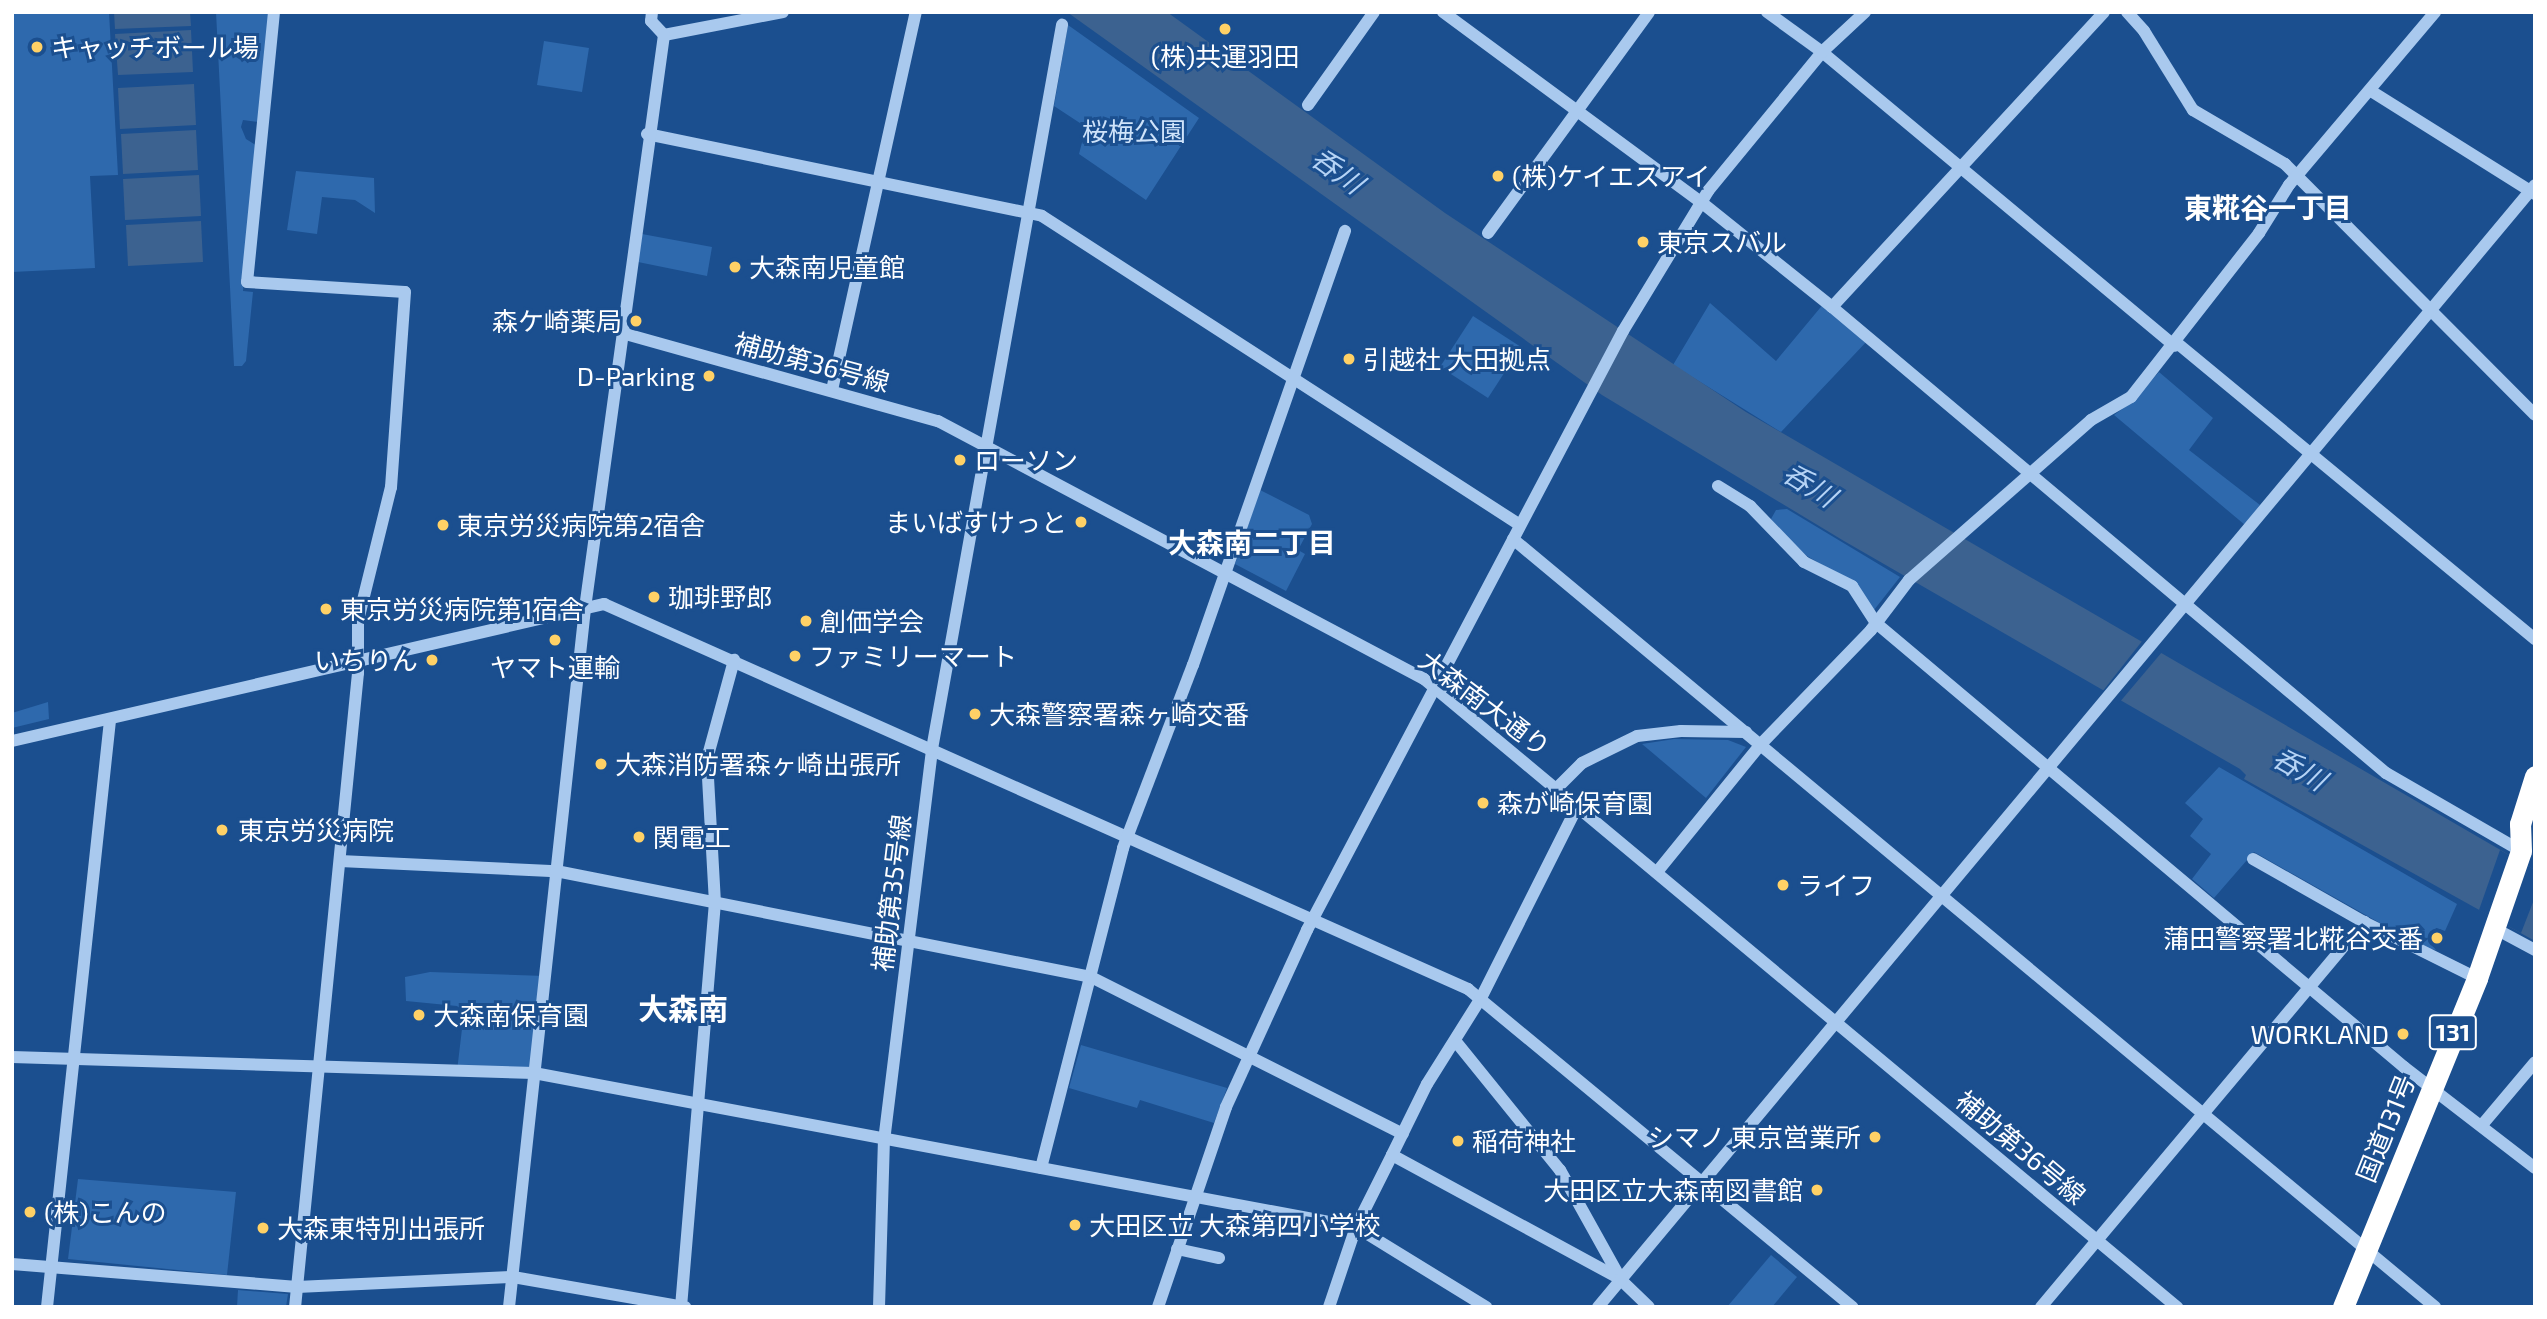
<!DOCTYPE html>
<html>
<head>
<meta charset="utf-8">
<style>
  body { margin:0 }
  #map { position:relative; width:2547px; height:1319px; overflow:hidden; background:#1b4f8f; font-family:"Exo 2","Noto Sans JP",sans-serif }
  div>[style] { position:absolute }
  [style*='--x'] { left:calc(var(--x)*1px); top:calc(var(--y)*1px); width:calc(var(--w)*1px); rotate:calc(var(--a)*1deg) }
  .green>* { inset:0; background:#2e69ad }
  .water>* { inset:0; background:#3c6290 }
  .pier>* { inset:0; background:#1b4f8f }
  .minor>* { height:12px; margin:-6px; padding:0 6px; transform-origin:6px; border-radius:6px; background:#a9c9ee }
  .highway>* { height:21px; margin:-10.5px; padding:0 10.5px; transform-origin:10.5px; border-radius:10.5px; background:#fff }
  .dots>* { width:19px; height:19px; translate:-50% -50%; box-sizing:border-box; border:4px solid #1b4f8f; border-radius:50% }
  span { translate:-50% -50%; white-space:nowrap; text-align:center; line-height:1.15; -webkit-text-stroke:6px #1b4f8f; paint-order:stroke }
  .shield-label span { padding:2px 5px; background:#1b4f8f; border:2px solid; border-radius:5px; -webkit-text-stroke-width:0 }
  .shield-label { font-size:24px; color:#fff; font-weight:700 }
  .poi-label { font-size:26px; color:#fff }
  .left { translate:0 -50%; text-align:left }
  .right { translate:-100% -50%; text-align:right }
  .park-label { font-size:26px; color:#cfe3fa }
  .street-label { font-size:26px; color:#fff }
  .water-label { font-size:28px; color:#b5d3f5; font-style:italic }
  .neighbourhood-label { font-size:28px; color:#fff; font-weight:700 }
  .quarter-label { font-size:30px; color:#fff; font-weight:700 }
  .frame { position:absolute; inset:0; border:14px solid #fff; pointer-events:none }
</style>
</head>
<body>
<div id="map">
  <div class="green">
    <i style="clip-path:polygon(12px 12px,109px 12px,118px 175px,90px 176px,95px 268px,12px 272px)"></i>
    <i style="clip-path:polygon(216px 12px,271px 12px,259px 122px,243px 120px,241px 127px,246px 139px,257px 146px,243px 291px,253px 292px,246px 361px,242px 366px,234px 366px)"></i>
    <i style="clip-path:polygon(1068px 25px,1199px 118px,1146px 200px,1079px 154px,1086px 127px,1054px 106px)"></i>
    <i style="clip-path:polygon(544px 41px,589px 48px,582px 92px,537px 85px)"></i>
    <i style="clip-path:polygon(296px 171px,374px 178px,375px 213px,355px 200px,322px 197px,317px 234px,287px 230px)"></i>
    <i style="clip-path:polygon(642px 234px,712px 247px,707px 276px,638px 262px)"></i>
    <i style="clip-path:polygon(1825px 302px,1869px 339px,1781px 432px,1673px 365px,1710px 303px,1776px 361px)"></i>
    <i style="clip-path:polygon(1473px 316px,1521px 347px,1488px 398px,1440px 367px)"></i>
    <i style="clip-path:polygon(2159px 372px,2213px 418px,2189px 450px,2260px 505px,2245px 525px,2114px 415px,2132px 402px)"></i>
    <i style="clip-path:polygon(1260px 490px,1309px 515px,1312px 524px,1298px 550px,1305px 554px,1286px 591px,1235px 564px)"></i>
    <i style="clip-path:polygon(1787px 509px,1900px 577px,1874px 610px,1836px 573px,1807px 556px,1775px 528px,1771px 519px,1776px 510px)"></i>
    <i style="clip-path:polygon(48px 702px,49px 719px,12px 728px,12px 713px)"></i>
    <i style="clip-path:polygon(1674px 739px,1728px 740px,1746px 747px,1706px 798px,1642px 744px)"></i>
    <i style="clip-path:polygon(2219px 767px,2457px 904px,2445px 931px,2436px 928px,2430px 943px,2436px 950px,2424px 948px,2254px 852px,2214px 898px,2192px 879px,2211px 854px,2190px 836px,2203px 819px,2185px 803px)"></i>
    <i style="clip-path:polygon(430px 972px,545px 976px,534px 1073px,457px 1071px,464px 1012px,457px 1006px,406px 1001px,405px 977px)"></i>
    <i style="clip-path:polygon(1081px 1045px,1227px 1088px,1214px 1123px,1140px 1100px,1137px 1108px,1069px 1088px)"></i>
    <i style="clip-path:polygon(78px 1179px,236px 1192px,227px 1275px,68px 1259px)"></i>
    <i style="clip-path:polygon(1771px 1255px,1797px 1277px,1772px 1307px,1727px 1307px)"></i>
    <i style="clip-path:polygon(238px 1290px,288px 1294px,286px 1307px,237px 1307px)"></i>
  </div>
  <div class="water">
    <i style="clip-path:polygon(114px 12px,190px 12px,191px 26px,115px 29px)"></i>
    <i style="clip-path:polygon(1067px 12px,1167px 12px,1445px 213px,1746px 412px,2535px 870px,2535px 941px,2244px 779px,2246px 775px,2240px 769px,1844px 541px,1602px 395px)"></i>
    <i style="clip-path:polygon(191px 30px,193px 72px,118px 75px,115px 34px)"></i>
    <i style="clip-path:polygon(194px 84px,196px 125px,120px 129px,118px 88px)"></i>
    <i style="clip-path:polygon(196px 130px,198px 170px,123px 174px,121px 134px)"></i>
    <i style="clip-path:polygon(199px 175px,201px 216px,125px 220px,123px 179px)"></i>
    <i style="clip-path:polygon(201px 221px,203px 262px,128px 266px,126px 225px)"></i>
  </div>
  <div class="pier">
    <i style="clip-path:polygon(2143px 640px,2162px 652px,2119px 703px,2102px 692px)"></i>
    <i style="clip-path:polygon(2500px 850px,2535px 870px,2535px 897px,2521px 933px,2479px 910px)"></i>
  </div>
  <div class="minor">
    <i style="--x:274;--y:12;--w:271;--a:95.7"></i>
    <i style="--x:247;--y:282;--w:158;--a:3.6"></i>
    <i style="--x:405;--y:292;--w:196;--a:94.1"></i>
    <i style="--x:391;--y:487;--w:137;--a:103.9"></i>
    <i style="--x:358;--y:620;--w:53;--a:90"></i>
    <i style="--x:358;--y:673;--w:637;--a:95.67"></i>
    <i style="--x:652;--y:12;--w:9;--a:96"></i>
    <i style="--x:651;--y:21;--w:19;--a:47"></i>
    <i style="--x:1443;--y:12;--w:320;--a:36.4"></i>
    <i style="--x:1701;--y:202;--w:168;--a:38.7"></i>
    <i style="--x:1832;--y:307;--w:724;--a:40.07"></i>
    <i style="--x:2386;--y:773;--w:156;--a:30"></i>
    <i style="--x:1767;--y:12;--w:68;--a:36"></i>
    <i style="--x:1822;--y:52;--w:459;--a:39.8"></i>
    <i style="--x:2127;--y:12;--w:25;--a:48"></i>
    <i style="--x:2144;--y:31;--w:93;--a:58.2"></i>
    <i style="--x:2193;--y:110;--w:107;--a:30.4"></i>
    <i style="--x:2285;--y:164;--w:354;--a:45.1"></i>
    <i style="--x:664;--y:35;--w:121;--a:-10.9"></i>
    <i style="--x:2371;--y:91;--w:194;--a:32.1"></i>
    <i style="--x:1308;--y:105;--w:114;--a:-54.6"></i>
    <i style="--x:647;--y:134;--w:403;--a:11.7"></i>
    <i style="--x:1042;--y:216;--w:569;--a:32.88"></i>
    <i style="--x:1488;--y:233;--w:273;--a:-53.9"></i>
    <i style="--x:1832;--y:307;--w:401;--a:-47.3"></i>
    <i style="--x:622;--y:333;--w:328;--a:15.6"></i>
    <i style="--x:938;--y:421;--w:550;--a:27.96"></i>
    <i style="--x:1424;--y:679;--w:981;--a:39.83"></i>
    <i style="--x:2177;--y:343;--w:465;--a:39.6"></i>
    <i style="--x:832;--y:390;--w:387;--a:-77.5"></i>
    <i style="--x:1718;--y:486;--w:38;--a:32"></i>
    <i style="--x:1750;--y:506;--w:78;--a:46"></i>
    <i style="--x:1804;--y:562;--w:54;--a:26.6"></i>
    <i style="--x:1852;--y:586;--w:44;--a:57"></i>
    <i style="--x:1876;--y:623;--w:690;--a:40.06"></i>
    <i style="--x:2404;--y:1067;--w:165;--a:37.6"></i>
    <i style="--x:1513;--y:539;--w:1200;--a:39.79"></i>
    <i style="--x:12;--y:741;--w:608;--a:-13.03"></i>
    <i style="--x:604;--y:604;--w:946;--a:24.02"></i>
    <i style="--x:1468;--y:989;--w:499;--a:39.6"></i>
    <i style="--x:1557;--y:788;--w:35;--a:-45"></i>
    <i style="--x:1582;--y:763;--w:61;--a:-26.1"></i>
    <i style="--x:1637;--y:736;--w:44;--a:-6.5"></i>
    <i style="--x:1681;--y:731;--w:65;--a:0.9"></i>
    <i style="--x:2253;--y:859;--w:128;--a:29.6"></i>
    <i style="--x:340;--y:861;--w:216;--a:2.7"></i>
    <i style="--x:556;--y:871;--w:545;--a:11.21"></i>
    <i style="--x:1091;--y:977;--w:349;--a:26.7"></i>
    <i style="--x:1657;--y:872;--w:165;--a:-50.9"></i>
    <i style="--x:1761;--y:744;--w:158;--a:-46"></i>
    <i style="--x:1871;--y:630;--w:63;--a:-52.8"></i>
    <i style="--x:1909;--y:580;--w:242;--a:-41.3"></i>
    <i style="--x:2091;--y:420;--w:46;--a:-29.9"></i>
    <i style="--x:2131;--y:397;--w:208;--a:-52"></i>
    <i style="--x:2259;--y:233;--w:57;--a:-58"></i>
    <i style="--x:2289;--y:185;--w:226;--a:-49.8"></i>
    <i style="--x:2494;--y:928;--w:47;--a:28.2"></i>
    <i style="--x:1457;--y:1043;--w:164;--a:51"></i>
    <i style="--x:1560;--y:1170;--w:124;--a:60.9"></i>
    <i style="--x:12;--y:1057;--w:522;--a:1.76"></i>
    <i style="--x:534;--y:1073;--w:836;--a:10.61"></i>
    <i style="--x:1356;--y:1227;--w:153;--a:31.6"></i>
    <i style="--x:2482;--y:1125;--w:82;--a:-49.9"></i>
    <i style="--x:1392;--y:1155;--w:260;--a:28.5"></i>
    <i style="--x:1620;--y:1279;--w:40;--a:44"></i>
    <i style="--x:1041;--y:1168;--w:330;--a:-75.6"></i>
    <i style="--x:1123;--y:848;--w:196;--a:-69.1"></i>
    <i style="--x:1193;--y:665;--w:460;--a:-70.7"></i>
    <i style="--x:1177;--y:1249;--w:43;--a:12.1"></i>
    <i style="--x:12;--y:1264;--w:286;--a:4.6"></i>
    <i style="--x:297;--y:1287;--w:216;--a:-2.7"></i>
    <i style="--x:513;--y:1277;--w:175;--a:9.9"></i>
    <i style="--x:47;--y:1307;--w:590;--a:-83.87"></i>
    <i style="--x:509;--y:1307;--w:703;--a:-83.79"></i>
    <i style="--x:585;--y:608;--w:578;--a:-82.15"></i>
    <i style="--x:681;--y:1307;--w:405;--a:-85.2"></i>
    <i style="--x:715;--y:903;--w:144;--a:-93.2"></i>
    <i style="--x:707;--y:759;--w:103;--a:-74.7"></i>
    <i style="--x:879;--y:1307;--w:166;--a:-88.3"></i>
    <i style="--x:884;--y:1141;--w:395;--a:-83"></i>
    <i style="--x:932;--y:749;--w:736;--a:-79.82"></i>
    <i style="--x:1158;--y:1307;--w:211;--a:-71.2"></i>
    <i style="--x:1226;--y:1107;--w:195;--a:-65.4"></i>
    <i style="--x:1307;--y:930;--w:677;--a:-62.19"></i>
    <i style="--x:1623;--y:331;--w:164;--a:-58.7"></i>
    <i style="--x:1708;--y:191;--w:180;--a:-50.6"></i>
    <i style="--x:1822;--y:52;--w:59;--a:-42.9"></i>
    <i style="--x:1329;--y:1307;--w:84;--a:-71.4"></i>
    <i style="--x:1356;--y:1227;--w:80;--a:-63.4"></i>
    <i style="--x:1392;--y:1155;--w:79;--a:-63.8"></i>
    <i style="--x:1427;--y:1084;--w:102;--a:-57.9"></i>
    <i style="--x:1481;--y:998;--w:216;--a:-63.3"></i>
    <i style="--x:1598;--y:1307;--w:1462;--a:-50.13"></i>
    <i style="--x:2041;--y:1307;--w:503;--a:-50"></i>
    <i style="--x:2364;--y:922;--w:126;--a:26.4"></i>
  </div>
  <div class="highway">
    <i style="--x:2343;--y:1307;--w:355;--a:-67.8"></i>
    <i style="--x:2477;--y:978;--w:134;--a:-70.9"></i>
    <i style="--x:2521;--y:851;--w:27;--a:-92"></i>
    <i style="--x:2520;--y:824;--w:50;--a:-72.6"></i>
  </div>
  <div class="dots">
    <i style="left:1225px;top:29px;background:#ffd166"></i>
    <i style="left:37px;top:47px;background:#ffd166"></i>
    <i style="left:1498px;top:176px;background:#ffd166"></i>
    <i style="left:1643px;top:242px;background:#ffd166"></i>
    <i style="left:735px;top:267px;background:#ffd166"></i>
    <i style="left:636px;top:321px;background:#ffd166"></i>
    <i style="left:1349px;top:359px;background:#ffd166"></i>
    <i style="left:709px;top:376px;background:#ffd166"></i>
    <i style="left:960px;top:460px;background:#ffd166"></i>
    <i style="left:1081px;top:522px;background:#ffd166"></i>
    <i style="left:443px;top:525px;background:#ffd166"></i>
    <i style="left:654px;top:597px;background:#ffd166"></i>
    <i style="left:326px;top:609px;background:#ffd166"></i>
    <i style="left:806px;top:621px;background:#ffd166"></i>
    <i style="left:555px;top:640px;background:#ffd166"></i>
    <i style="left:795px;top:656px;background:#ffd166"></i>
    <i style="left:432px;top:660px;background:#ffd166"></i>
    <i style="left:975px;top:714px;background:#ffd166"></i>
    <i style="left:601px;top:764px;background:#ffd166"></i>
    <i style="left:1483px;top:803px;background:#ffd166"></i>
    <i style="left:222px;top:830px;background:#ffd166"></i>
    <i style="left:639px;top:837px;background:#ffd166"></i>
    <i style="left:1783px;top:885px;background:#ffd166"></i>
    <i style="left:2437px;top:938px;background:#ffd166"></i>
    <i style="left:419px;top:1015px;background:#ffd166"></i>
    <i style="left:2403px;top:1034px;background:#ffd166"></i>
    <i style="left:1875px;top:1137px;background:#ffd166"></i>
    <i style="left:1458px;top:1141px;background:#ffd166"></i>
    <i style="left:1817px;top:1190px;background:#ffd166"></i>
    <i style="left:30px;top:1212px;background:#ffd166"></i>
    <i style="left:1075px;top:1225px;background:#ffd166"></i>
    <i style="left:263px;top:1228px;background:#ffd166"></i>
  </div>
  <div class="shield-label">
    <span style="left:2453px;top:1032px">131</span>
  </div>
  <div class="poi-label">
    <span class="left" style="left:51px;top:47px">キャッチボール場</span>
    <span style="left:1225px;top:56px">(株)共運羽田</span>
    <span class="left" style="left:1512px;top:176px">(株)ケイエスアイ</span>
    <span class="left" style="left:1657px;top:242px">東京スバル</span>
    <span class="left" style="left:749px;top:267px">大森南児童館</span>
    <span class="right" style="left:622px;top:321px">森ケ崎薬局</span>
    <span class="left" style="left:1363px;top:359px">引越社 大田拠点</span>
    <span class="right" style="left:695px;top:376px">D-Parking</span>
    <span class="left" style="left:974px;top:460px">ローソン</span>
    <span class="right" style="left:1067px;top:522px">まいばすけっと</span>
    <span class="left" style="left:457px;top:525px">東京労災病院第2宿舎</span>
    <span class="left" style="left:668px;top:597px">珈琲野郎</span>
    <span class="left" style="left:340px;top:609px">東京労災病院第1宿舎</span>
    <span class="left" style="left:820px;top:621px">創価学会</span>
    <span class="left" style="left:809px;top:656px">ファミリーマート</span>
    <span class="right" style="left:418px;top:660px">いちりん</span>
    <span style="left:555px;top:667px">ヤマト運輸</span>
    <span class="left" style="left:989px;top:714px">大森警察署森ヶ崎交番</span>
    <span class="left" style="left:615px;top:764px">大森消防署森ヶ崎出張所</span>
    <span class="left" style="left:1497px;top:803px">森が崎保育園</span>
    <span class="left" style="left:238px;top:830px">東京労災病院</span>
    <span class="left" style="left:653px;top:837px">関電工</span>
    <span class="left" style="left:1797px;top:885px">ライフ</span>
    <span class="right" style="left:2423px;top:938px">蒲田警察署北糀谷交番</span>
    <span class="left" style="left:433px;top:1015px">大森南保育園</span>
    <span class="right" style="left:2389px;top:1034px">WORKLAND</span>
    <span class="right" style="left:1861px;top:1137px">シマノ 東京営業所</span>
    <span class="left" style="left:1472px;top:1141px">稲荷神社</span>
    <span class="right" style="left:1803px;top:1190px">大田区立大森南図書館</span>
    <span class="left" style="left:44px;top:1212px">(株)こんの</span>
    <span class="left" style="left:1089px;top:1225px">大田区立 大森第四小学校</span>
    <span class="left" style="left:277px;top:1228px">大森東特別出張所</span>
  </div>
  <div class="park-label">
    <span style="left:1134px;top:131px">桜梅公園</span>
  </div>
  <div class="street-label">
    <span style="left:812px;top:362px;rotate:15deg">補助第36号線</span>
    <span style="left:1485px;top:703px;rotate:37deg">大森南大通り</span>
    <span style="left:891px;top:893px;rotate:-83deg">補助第35号線</span>
    <span style="left:2385px;top:1128px;rotate:-68deg">国道131号</span>
    <span style="left:2021px;top:1147px;rotate:40deg">補助第36号線</span>
  </div>
  <div class="water-label">
    <span style="left:1338px;top:170px;rotate:36deg">呑川</span>
    <span style="left:1810px;top:484px;rotate:32deg">呑川</span>
    <span style="left:2300px;top:768px;rotate:30deg">呑川</span>
  </div>
  <div class="neighbourhood-label">
    <span style="left:2268px;top:207px">東糀谷一丁目</span>
    <span style="left:1252px;top:542px">大森南二丁目</span>
  </div>
  <div class="quarter-label">
    <span style="left:683px;top:1008px">大森南</span>
  </div>
  <div class="frame"></div>
</div>
</body>
</html>
